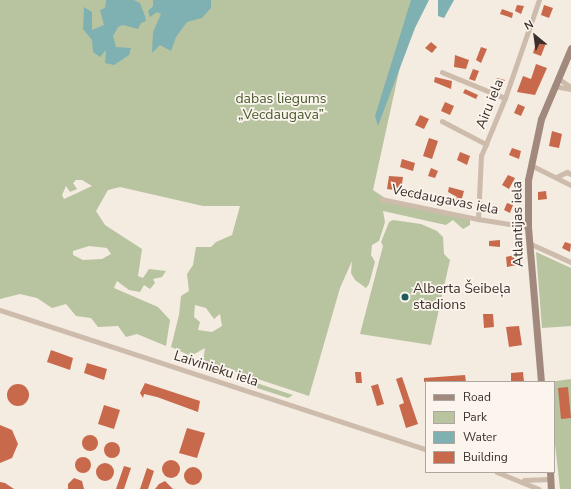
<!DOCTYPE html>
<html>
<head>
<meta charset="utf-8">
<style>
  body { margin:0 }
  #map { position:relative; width:571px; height:489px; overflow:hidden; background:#f4ebe1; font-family:"Nunito Sans",sans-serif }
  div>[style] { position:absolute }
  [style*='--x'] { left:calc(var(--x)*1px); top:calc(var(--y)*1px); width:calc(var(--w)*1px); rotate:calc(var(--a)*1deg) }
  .green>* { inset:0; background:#b8c4a0 }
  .water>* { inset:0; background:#7fb0b2 }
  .building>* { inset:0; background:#c8694b }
  .round { border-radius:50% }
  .street>* { height:4.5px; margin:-2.25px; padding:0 2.25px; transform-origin:2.25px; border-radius:2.25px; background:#cdbbac }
  .secondary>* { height:7px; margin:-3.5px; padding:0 3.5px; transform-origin:3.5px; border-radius:3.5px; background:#a18a7d }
  .dots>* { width:11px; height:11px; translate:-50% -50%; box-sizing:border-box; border:2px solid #fbf5ee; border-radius:50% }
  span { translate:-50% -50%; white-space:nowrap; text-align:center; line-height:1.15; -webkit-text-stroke:3.5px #fbf5ee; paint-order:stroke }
  .park-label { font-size:14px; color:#4a5a2e }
  .street-label { font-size:14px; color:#3b302b }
  .poi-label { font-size:14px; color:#3b302b }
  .left { translate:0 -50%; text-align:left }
  .legend { position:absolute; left:425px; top:381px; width:130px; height:92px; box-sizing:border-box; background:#fbf5ee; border:1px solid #aea6a0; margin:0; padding:5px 7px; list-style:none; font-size:12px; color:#3b302b }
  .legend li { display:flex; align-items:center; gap:8px; height:20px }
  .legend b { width:20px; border:1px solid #aea6a0 }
  .north { position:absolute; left:515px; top:16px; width:40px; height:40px; -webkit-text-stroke:3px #fbf5ee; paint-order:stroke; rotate:331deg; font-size:11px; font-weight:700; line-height:16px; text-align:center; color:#3b302b }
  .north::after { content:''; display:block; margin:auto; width:14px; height:18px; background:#3b302b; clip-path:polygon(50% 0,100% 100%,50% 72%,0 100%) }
</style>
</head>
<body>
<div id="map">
  <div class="green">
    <i style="clip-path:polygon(evenodd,0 0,425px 0,403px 53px,373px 190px,385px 198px,409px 207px,470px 219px,470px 225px,463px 229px,453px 220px,446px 225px,383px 211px,385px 222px,382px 232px,379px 241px,372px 245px,371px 255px,375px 262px,369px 284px,366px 288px,355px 280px,351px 273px,352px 261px,340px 288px,309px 396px,203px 361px,205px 348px,191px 356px,171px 347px,179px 315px,181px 296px,189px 291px,187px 274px,193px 265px,196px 247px,211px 247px,216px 242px,232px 235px,240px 206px,203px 206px,120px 187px,108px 190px,96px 211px,105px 225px,142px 249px,138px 276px,143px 278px,149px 269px,166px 271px,162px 277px,153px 279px,155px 283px,150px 289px,144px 285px,140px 292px,129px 290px,117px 281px,114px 288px,158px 307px,170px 320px,166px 346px,137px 334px,126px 337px,118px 326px,98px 327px,91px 318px,76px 316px,66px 304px,52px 308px,37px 298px,20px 294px,0 299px,0 0,76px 180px,82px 180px,92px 186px,64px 199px,62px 195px,66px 186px,70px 192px,77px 189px,73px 183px,76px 180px,0 0,89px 246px,107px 248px,111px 254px,102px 259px,83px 260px,73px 255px,73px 251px,89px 246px,0 0,195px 305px,206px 308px,214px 319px,220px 314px,222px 326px,212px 332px,198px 330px,200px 322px,194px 317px,195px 305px)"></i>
    <i style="clip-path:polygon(393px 220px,421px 224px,437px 231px,443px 237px,444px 254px,450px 260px,431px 345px,360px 334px,383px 246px,381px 242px,389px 222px)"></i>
    <i style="clip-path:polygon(536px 252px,571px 268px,571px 326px,542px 328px)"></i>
    <i style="clip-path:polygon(571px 379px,571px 489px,560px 489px,554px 435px,554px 382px,549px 382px)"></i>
    <i style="clip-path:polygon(250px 381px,293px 395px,288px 398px,248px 385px)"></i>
  </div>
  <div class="water">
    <i style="clip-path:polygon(106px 0,134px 0,140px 3px,145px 16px,146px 21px,141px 23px,138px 29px,123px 25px,118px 27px,113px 36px,116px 47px,131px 48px,129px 55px,114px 65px,105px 63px,106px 50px,100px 57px,93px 52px,92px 40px,83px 29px,84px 7px,92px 12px,92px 30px,104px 25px,100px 10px,105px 8px)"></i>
    <i style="clip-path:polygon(153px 0,211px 0,211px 8px,202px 18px,187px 22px,176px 37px,171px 51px,160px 45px,152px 53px,153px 32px,161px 14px,157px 12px,150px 17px,148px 11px,153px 6px)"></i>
    <i style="clip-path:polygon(411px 0,429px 0,415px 28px,378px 126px,375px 116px)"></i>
    <i style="clip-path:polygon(438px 0,454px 0,444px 18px,438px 16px)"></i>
  </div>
  <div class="building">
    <i style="clip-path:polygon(517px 5px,524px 6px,521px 14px,515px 11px)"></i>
    <i style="clip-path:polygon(544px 5px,553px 8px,549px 18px,541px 15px)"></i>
    <i style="clip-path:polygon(502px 9px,513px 13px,512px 18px,500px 14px)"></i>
    <i style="clip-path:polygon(537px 40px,546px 43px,541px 56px,533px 53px)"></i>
    <i style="clip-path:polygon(431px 42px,437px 47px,432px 53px,425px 48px)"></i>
    <i style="clip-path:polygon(481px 47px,487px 49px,481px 63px,476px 60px)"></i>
    <i style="clip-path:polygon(455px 55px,469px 60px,466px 69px,454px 67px)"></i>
    <i style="clip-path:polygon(536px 64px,547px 68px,535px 95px,517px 92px,523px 76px,531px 79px)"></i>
    <i style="clip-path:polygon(473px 69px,479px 71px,475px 81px,469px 79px)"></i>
    <i style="clip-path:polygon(435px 77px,452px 81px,451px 89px,434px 82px)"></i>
    <i style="clip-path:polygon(497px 78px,505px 80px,502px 88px,495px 86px)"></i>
    <i style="clip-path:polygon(465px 89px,478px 95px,476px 99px,463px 93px)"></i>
    <i style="clip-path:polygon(445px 102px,454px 106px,450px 115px,441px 111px)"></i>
    <i style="clip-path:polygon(518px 104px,525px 107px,521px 116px,514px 113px)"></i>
    <i style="clip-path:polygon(420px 115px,429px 119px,424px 129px,415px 125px)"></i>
    <i style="clip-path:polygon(552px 131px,562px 134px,559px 148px,549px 146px)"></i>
    <i style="clip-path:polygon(429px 138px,438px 141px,432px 159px,423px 156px)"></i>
    <i style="clip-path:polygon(512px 148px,521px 151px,519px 159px,509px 155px)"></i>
    <i style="clip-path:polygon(460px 152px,470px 156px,467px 165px,457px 160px)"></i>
    <i style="clip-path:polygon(402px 159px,415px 163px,413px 171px,400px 167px)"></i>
    <i style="clip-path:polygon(431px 168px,438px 171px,435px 178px,428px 176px)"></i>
    <i style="clip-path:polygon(508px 175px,515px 178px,509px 189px,502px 185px)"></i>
    <i style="clip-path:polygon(389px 176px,403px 177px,401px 191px,387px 189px)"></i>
    <i style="clip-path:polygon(449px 187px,464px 191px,461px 202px,456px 201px,457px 197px,448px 192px)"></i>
    <i style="clip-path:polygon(411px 189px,420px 191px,419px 197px,410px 196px)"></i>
    <i style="clip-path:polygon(546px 191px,547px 199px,538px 200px,538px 192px)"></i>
    <i style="clip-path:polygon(507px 203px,513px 205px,510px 213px,504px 210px)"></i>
    <i style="clip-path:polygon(500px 240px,500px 247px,489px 246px,489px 241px)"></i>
    <i style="clip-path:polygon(565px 242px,571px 244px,570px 252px,562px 248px)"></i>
    <i style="clip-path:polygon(515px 255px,517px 265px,507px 267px,506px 257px)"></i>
    <i style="clip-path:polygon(483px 314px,493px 314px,494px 327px,484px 328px)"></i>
    <i style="clip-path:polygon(519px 326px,522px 345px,509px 347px,506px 327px)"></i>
    <i style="clip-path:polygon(51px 350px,73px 358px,70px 370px,47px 362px)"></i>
    <i style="clip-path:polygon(87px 363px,107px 369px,104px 380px,84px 373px)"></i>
    <i style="clip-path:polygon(355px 372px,361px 372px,362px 383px,356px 383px)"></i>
    <i style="clip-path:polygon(523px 372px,524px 382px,511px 382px,511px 373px)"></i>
    <i style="clip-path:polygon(465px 375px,466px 382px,424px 382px,424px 378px)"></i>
    <i style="clip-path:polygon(402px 377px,418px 424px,406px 428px,399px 405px,404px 403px,396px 379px)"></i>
    <i style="clip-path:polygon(145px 383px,200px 401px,198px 412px,157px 397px,144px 394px,143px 398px,140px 393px)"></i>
    <i style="clip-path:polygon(378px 384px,384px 404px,377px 406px,371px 386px)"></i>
    <i class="round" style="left:7px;top:384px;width:22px;height:22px"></i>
    <i style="clip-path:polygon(568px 387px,571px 418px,561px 419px,558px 388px)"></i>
    <i style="clip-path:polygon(104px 405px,120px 410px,114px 429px,98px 424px)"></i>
    <i style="clip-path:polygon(0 425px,12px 430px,18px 444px,12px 458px,0 463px)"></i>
    <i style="clip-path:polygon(187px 428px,205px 433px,197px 458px,179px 453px)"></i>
    <i class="round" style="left:82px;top:435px;width:16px;height:16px"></i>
    <i class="round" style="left:104px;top:442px;width:16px;height:16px"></i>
    <i class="round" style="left:75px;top:457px;width:16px;height:16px"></i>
    <i class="round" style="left:162px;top:460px;width:18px;height:18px"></i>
    <i class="round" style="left:96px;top:463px;width:18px;height:18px"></i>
    <i style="clip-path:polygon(124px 466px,131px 468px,124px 489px,116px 489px)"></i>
    <i class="round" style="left:184px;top:467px;width:18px;height:18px"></i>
    <i style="clip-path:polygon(147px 468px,154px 471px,148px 489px,140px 489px)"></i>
    <i style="clip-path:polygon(74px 478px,82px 481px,84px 489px,68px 489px,68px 484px)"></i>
    <i style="clip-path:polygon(165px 481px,173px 489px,155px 489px,159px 484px)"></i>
    <i style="clip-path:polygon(0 482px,5px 483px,14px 489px,0 489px)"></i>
  </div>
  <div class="street">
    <i style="--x:442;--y:72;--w:68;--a:22.4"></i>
    <i style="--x:558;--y:78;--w:16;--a:35"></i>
    <i style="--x:554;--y:86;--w:17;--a:10"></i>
    <i style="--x:442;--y:121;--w:50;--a:27.6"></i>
    <i style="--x:531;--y:165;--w:45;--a:26.6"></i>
    <i style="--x:556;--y:177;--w:12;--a:-24"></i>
    <i style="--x:567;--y:172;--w:4;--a:27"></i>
    <i style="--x:381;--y:199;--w:99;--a:11.7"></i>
    <i style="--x:478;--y:219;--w:51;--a:9.1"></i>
    <i style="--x:478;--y:219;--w:63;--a:-87.3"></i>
    <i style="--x:481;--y:156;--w:63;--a:-67.5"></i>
    <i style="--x:505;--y:98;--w:104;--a:-70.9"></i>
    <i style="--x:529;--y:243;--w:46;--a:24.3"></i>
    <i style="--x:0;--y:310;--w:448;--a:18.1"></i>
    <i style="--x:497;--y:472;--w:45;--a:22"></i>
    <i style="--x:524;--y:480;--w:26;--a:-2"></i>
  </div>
  <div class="secondary">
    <i style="--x:541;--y:382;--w:156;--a:-94.8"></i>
    <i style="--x:528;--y:227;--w:47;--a:-90"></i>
    <i style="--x:528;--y:180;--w:62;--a:-78"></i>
    <i style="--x:541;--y:119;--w:77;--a:-67.1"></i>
    <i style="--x:550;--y:472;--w:17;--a:87"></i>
  </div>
  <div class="dots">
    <i style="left:405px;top:297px;background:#1f5a5e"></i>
  </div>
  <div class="park-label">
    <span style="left:281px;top:107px">dabas liegums<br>„Vecdaugava”</span>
  </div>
  <div class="street-label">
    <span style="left:490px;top:104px;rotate:-68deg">Airu iela</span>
    <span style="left:445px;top:200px;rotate:11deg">Vecdaugavas iela</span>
    <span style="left:518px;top:224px;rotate:-91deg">Atlantijas iela</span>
    <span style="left:216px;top:369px;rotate:18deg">Laivinieku iela</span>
  </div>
  <div class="poi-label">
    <span class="left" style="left:413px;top:297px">Alberta Šeibeļa<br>stadions</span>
  </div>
  <ul class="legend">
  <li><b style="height:5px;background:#a18a7d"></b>Road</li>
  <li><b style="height:11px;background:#b8c4a0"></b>Park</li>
  <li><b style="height:11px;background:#7fb0b2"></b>Water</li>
  <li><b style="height:11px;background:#c8694b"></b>Building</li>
  </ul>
  <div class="north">N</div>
</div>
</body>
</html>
